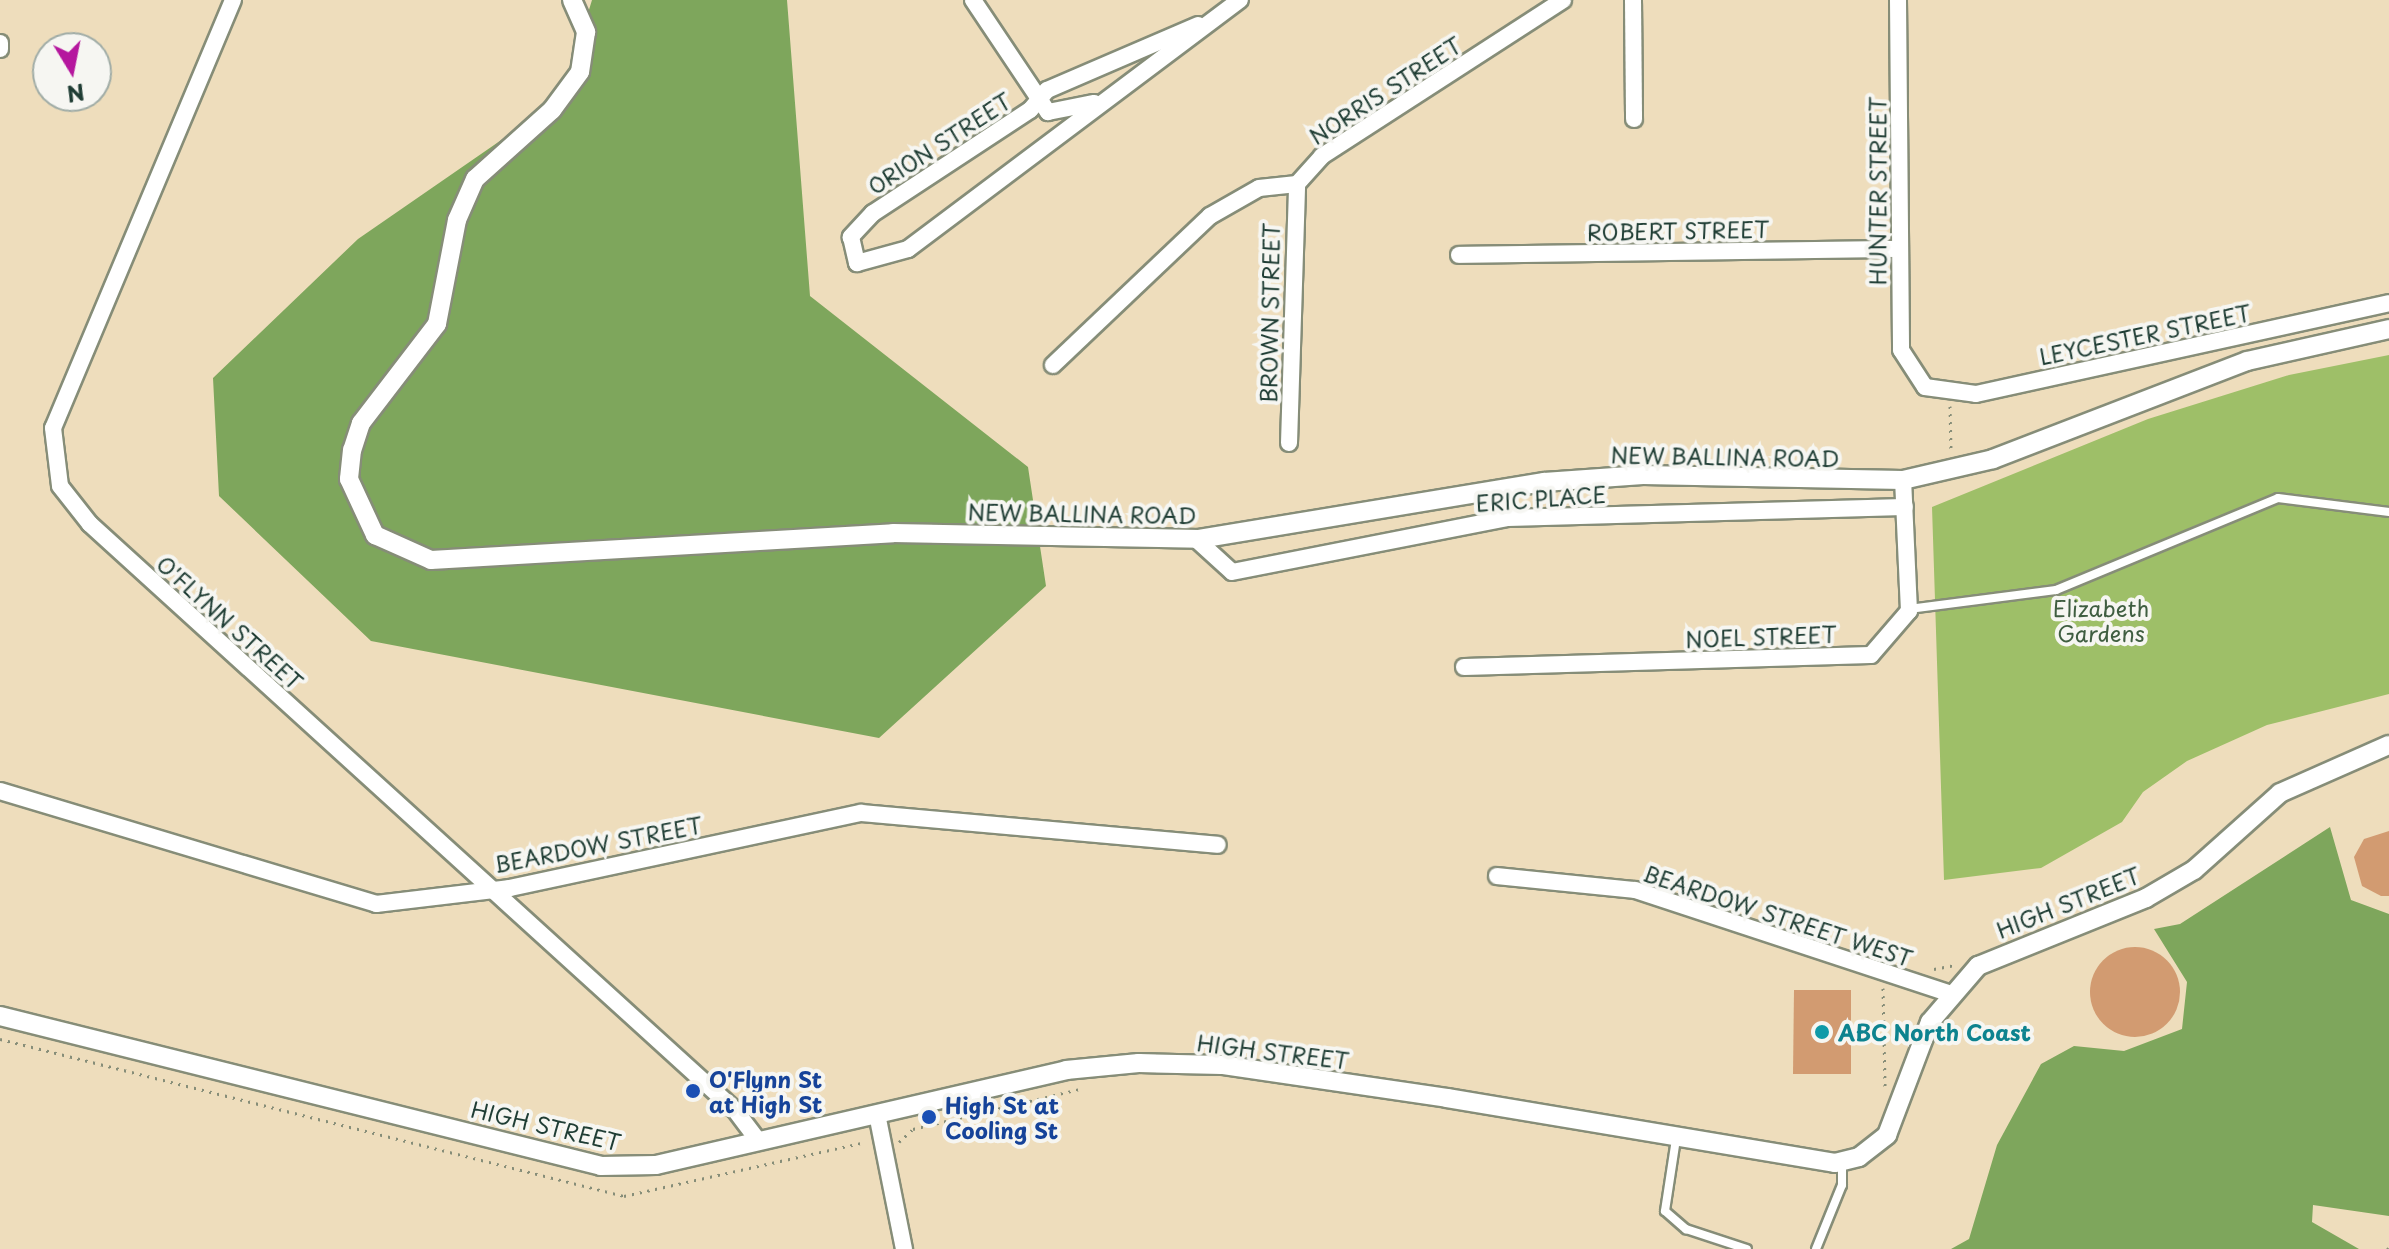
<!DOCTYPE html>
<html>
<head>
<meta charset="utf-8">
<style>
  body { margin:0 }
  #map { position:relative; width:2389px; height:1249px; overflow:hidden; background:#eeddbc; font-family:"Playpen Sans",sans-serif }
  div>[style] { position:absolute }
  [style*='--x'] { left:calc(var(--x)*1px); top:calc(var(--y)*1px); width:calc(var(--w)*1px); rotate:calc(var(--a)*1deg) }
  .green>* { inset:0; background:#9ebf68 }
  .forest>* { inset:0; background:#7ea65c }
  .building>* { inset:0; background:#d29b71 }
  .round { border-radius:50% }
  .path>* { height:3px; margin-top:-1.5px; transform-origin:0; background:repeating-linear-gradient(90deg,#868d78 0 2px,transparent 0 8px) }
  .roads { filter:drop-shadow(2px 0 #868d78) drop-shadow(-2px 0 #868d78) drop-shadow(0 2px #868d78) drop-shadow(0 -2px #868d78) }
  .service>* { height:8px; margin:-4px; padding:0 4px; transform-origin:4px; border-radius:4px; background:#fff }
  .minor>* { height:16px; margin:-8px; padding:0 8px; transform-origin:8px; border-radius:8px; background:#fff }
  .tertiary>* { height:18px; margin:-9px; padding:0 9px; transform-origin:9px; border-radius:9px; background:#fff }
  .dots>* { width:22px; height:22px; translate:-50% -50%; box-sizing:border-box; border:4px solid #f6f6f2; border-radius:50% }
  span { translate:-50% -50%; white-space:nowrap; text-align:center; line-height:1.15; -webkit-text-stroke:8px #f6f6f2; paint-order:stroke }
  .street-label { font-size:22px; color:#1f3d34 }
  .park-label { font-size:22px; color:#3f5e41 }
  .culture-label { font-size:22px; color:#0d838f; font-weight:700 }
  .left { translate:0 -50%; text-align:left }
  .transit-label { font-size:22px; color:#164399; font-weight:700 }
  .north { position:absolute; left:32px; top:32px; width:80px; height:80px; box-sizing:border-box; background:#f6f6f2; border:2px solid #a0aca6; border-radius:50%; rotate:170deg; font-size:22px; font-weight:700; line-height:32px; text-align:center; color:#1f3d34 }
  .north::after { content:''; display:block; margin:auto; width:28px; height:36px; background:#b5179e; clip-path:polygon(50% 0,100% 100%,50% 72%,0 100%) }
</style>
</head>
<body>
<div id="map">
  <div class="green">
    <i style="clip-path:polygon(2389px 355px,2389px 694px,2267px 725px,2187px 761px,2143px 792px,2122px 822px,2041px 868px,1944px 880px,1932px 507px,2148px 419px,2289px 375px)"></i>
  </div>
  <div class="forest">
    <i style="clip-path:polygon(592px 0,787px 0,810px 296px,1028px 467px,1046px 586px,879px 738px,371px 641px,219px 496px,213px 378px,358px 239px,562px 98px)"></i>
    <i style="clip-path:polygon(2330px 827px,2351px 900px,2389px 914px,2389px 1216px,2313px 1205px,2312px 1222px,2359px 1249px,1951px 1249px,1969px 1239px,1997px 1145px,2041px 1064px,2074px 1046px,2124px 1051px,2182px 1029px,2187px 982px,2154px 929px,2180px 924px)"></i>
  </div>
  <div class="building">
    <i style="clip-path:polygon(2389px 831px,2389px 896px,2381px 896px,2362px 886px,2354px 857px,2364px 839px)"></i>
    <i class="round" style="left:2090px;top:947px;width:90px;height:90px"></i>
    <i style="clip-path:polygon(1794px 990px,1851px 990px,1851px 1074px,1793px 1074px)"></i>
  </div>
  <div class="path">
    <i style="--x:1950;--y:406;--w:44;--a:88.7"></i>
    <i style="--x:1934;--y:969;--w:20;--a:-11"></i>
    <i style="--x:1883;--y:988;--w:99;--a:88.8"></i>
    <i style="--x:0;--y:1039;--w:643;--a:14.12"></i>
    <i style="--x:624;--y:1196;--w:247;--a:-12.6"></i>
    <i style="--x:899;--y:1142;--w:19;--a:-43"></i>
    <i style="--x:913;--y:1129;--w:172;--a:-13.5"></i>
    <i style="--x:2387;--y:1249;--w:2;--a:-27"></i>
  </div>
  <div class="roads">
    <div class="service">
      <i style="--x:1909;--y:609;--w:148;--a:-7.4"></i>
      <i style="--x:2056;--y:590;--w:240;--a:-22.5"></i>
      <i style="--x:2278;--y:498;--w:112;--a:7.2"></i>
      <i style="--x:1676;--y:1139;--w:73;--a:98.7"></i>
      <i style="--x:1665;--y:1211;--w:28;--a:41"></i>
      <i style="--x:1686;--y:1229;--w:64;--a:18.2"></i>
      <i style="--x:1816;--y:1249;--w:69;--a:-67.9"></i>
      <i style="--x:1842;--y:1185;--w:22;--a:-90"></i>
    </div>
    <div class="minor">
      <i style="--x:233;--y:0;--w:464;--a:112.8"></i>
      <i style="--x:53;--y:428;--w:58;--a:83.1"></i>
      <i style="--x:60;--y:486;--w:48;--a:51.7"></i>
      <i style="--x:90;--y:524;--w:871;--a:42.26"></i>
      <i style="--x:735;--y:1110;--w:39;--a:53"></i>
      <i style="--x:973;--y:0;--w:135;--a:56.2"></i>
      <i style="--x:1048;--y:112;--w:47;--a:-11.1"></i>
      <i style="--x:1633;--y:0;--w:119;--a:89.5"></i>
      <i style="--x:1898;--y:0;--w:350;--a:89.5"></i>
      <i style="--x:1901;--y:350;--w:44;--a:57"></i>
      <i style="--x:1925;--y:387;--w:51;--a:7.8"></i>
      <i style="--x:1976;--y:394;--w:423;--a:-12.4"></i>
      <i style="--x:1198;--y:25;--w:164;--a:156.7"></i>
      <i style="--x:1047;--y:90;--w:26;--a:130"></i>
      <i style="--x:1030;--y:110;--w:188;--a:146.7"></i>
      <i style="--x:873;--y:213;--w:33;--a:133"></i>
      <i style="--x:851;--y:237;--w:27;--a:77"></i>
      <i style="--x:857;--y:263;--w:53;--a:-15.4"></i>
      <i style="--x:908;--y:249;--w:415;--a:-36.9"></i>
      <i style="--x:0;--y:43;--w:6;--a:90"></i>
      <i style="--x:1459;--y:255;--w:439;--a:-0.8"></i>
      <i style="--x:1053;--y:365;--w:216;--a:-43.5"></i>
      <i style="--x:1210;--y:216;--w:56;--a:-29.7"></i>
      <i style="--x:1259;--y:188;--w:38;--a:-6"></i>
      <i style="--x:1289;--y:443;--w:259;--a:-88.2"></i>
      <i style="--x:1297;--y:184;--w:38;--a:-48"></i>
      <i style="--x:1322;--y:156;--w:287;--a:-32.9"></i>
      <i style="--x:1197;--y:540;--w:47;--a:42.4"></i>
      <i style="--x:1232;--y:572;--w:280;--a:-11.1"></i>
      <i style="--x:1507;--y:518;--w:398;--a:-1.6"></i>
      <i style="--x:1464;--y:667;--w:407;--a:-1.7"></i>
      <i style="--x:1871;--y:655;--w:58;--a:-49.2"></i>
      <i style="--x:1909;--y:611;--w:131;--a:-92.6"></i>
      <i style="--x:0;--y:791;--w:393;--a:16.7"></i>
      <i style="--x:376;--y:904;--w:135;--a:-6.8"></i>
      <i style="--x:510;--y:888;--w:359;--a:-12.1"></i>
      <i style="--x:861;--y:813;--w:358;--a:5.1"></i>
      <i style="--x:1497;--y:876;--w:139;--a:5.8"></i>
      <i style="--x:1635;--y:890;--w:330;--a:18.2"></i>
      <i style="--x:877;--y:1114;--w:138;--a:78.7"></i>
    </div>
    <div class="tertiary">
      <i style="--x:572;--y:0;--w:35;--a:66"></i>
      <i style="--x:586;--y:32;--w:40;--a:98.5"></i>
      <i style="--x:580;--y:72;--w:47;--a:126.4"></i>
      <i style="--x:552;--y:110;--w:103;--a:138.1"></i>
      <i style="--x:475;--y:179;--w:45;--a:113.7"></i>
      <i style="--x:457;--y:220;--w:106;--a:100.9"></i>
      <i style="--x:437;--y:324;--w:125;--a:127.5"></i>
      <i style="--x:361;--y:423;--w:28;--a:108"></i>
      <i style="--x:352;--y:450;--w:29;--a:96"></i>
      <i style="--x:349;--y:479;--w:62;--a:65.1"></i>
      <i style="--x:375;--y:535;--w:61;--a:24.1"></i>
      <i style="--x:431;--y:560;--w:463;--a:-3.3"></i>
      <i style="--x:893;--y:533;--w:306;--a:1.1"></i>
      <i style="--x:1199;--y:539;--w:350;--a:-9.4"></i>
      <i style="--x:1544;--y:482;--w:99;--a:-4"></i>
      <i style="--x:1643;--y:475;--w:260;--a:1.1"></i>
      <i style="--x:1903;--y:480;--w:92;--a:-13.1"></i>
      <i style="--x:1993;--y:459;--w:272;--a:-21.1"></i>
      <i style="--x:2247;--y:361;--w:146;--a:-12.7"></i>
      <i style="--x:0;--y:1016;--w:619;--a:14.01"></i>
      <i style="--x:601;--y:1166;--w:55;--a:-1"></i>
      <i style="--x:656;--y:1165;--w:421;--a:-13"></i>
      <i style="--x:1066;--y:1070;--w:73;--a:-5.5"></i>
      <i style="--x:1139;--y:1063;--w:83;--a:1.4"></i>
      <i style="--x:1222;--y:1065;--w:227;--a:8.3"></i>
      <i style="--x:1447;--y:1098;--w:393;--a:9.5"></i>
      <i style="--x:1835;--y:1163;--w:25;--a:-14"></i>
      <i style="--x:1859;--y:1157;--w:36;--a:-38"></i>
      <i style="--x:1887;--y:1135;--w:121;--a:-69.2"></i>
      <i style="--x:1930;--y:1022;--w:74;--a:-49.4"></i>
      <i style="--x:1978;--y:966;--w:181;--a:-22"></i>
      <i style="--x:2146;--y:898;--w:56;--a:-30.3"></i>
      <i style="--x:2194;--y:870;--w:115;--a:-41.8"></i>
      <i style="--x:2280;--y:793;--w:119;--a:-23.8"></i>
    </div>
  </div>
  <div class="dots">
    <i style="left:1822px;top:1032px;background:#0f9aa8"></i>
    <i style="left:693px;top:1091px;background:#1a4fb4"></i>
    <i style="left:929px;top:1117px;background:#1a4fb4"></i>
  </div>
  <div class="street-label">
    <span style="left:1385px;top:90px;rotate:-33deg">NORRIS STREET</span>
    <span style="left:939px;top:143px;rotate:-33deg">ORION STREET</span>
    <span style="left:1877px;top:191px;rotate:-90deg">HUNTER STREET</span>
    <span style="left:1678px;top:230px;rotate:-1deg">ROBERT STREET</span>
    <span style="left:1269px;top:313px;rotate:-89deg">BROWN STREET</span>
    <span style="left:2145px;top:334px;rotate:-12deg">LEYCESTER STREET</span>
    <span style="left:1725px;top:456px;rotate:1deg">NEW BALLINA ROAD</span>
    <span style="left:1541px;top:498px;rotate:-4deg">ERIC PLACE</span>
    <span style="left:1082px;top:513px;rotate:1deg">NEW BALLINA ROAD</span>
    <span style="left:230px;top:622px;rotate:42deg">O'FLYNN STREET</span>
    <span style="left:1761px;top:636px;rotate:-2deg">NOEL STREET</span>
    <span style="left:598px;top:844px;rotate:-11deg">BEARDOW STREET</span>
    <span style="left:2068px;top:902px;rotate:-22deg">HIGH STREET</span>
    <span style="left:1778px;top:915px;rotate:18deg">BEARDOW STREET WEST</span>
    <span style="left:1273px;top:1051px;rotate:7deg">HIGH STREET</span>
    <span style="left:546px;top:1125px;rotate:13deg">HIGH STREET</span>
  </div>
  <div class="park-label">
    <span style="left:2101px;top:620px">Elizabeth<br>Gardens</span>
  </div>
  <div class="culture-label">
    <span class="left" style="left:1838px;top:1032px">ABC North Coast</span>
  </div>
  <div class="transit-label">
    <span class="left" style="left:709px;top:1091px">O'Flynn St<br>at High St</span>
    <span class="left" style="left:945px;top:1117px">High St at<br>Cooling St</span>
  </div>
  <div class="north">N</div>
</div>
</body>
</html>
